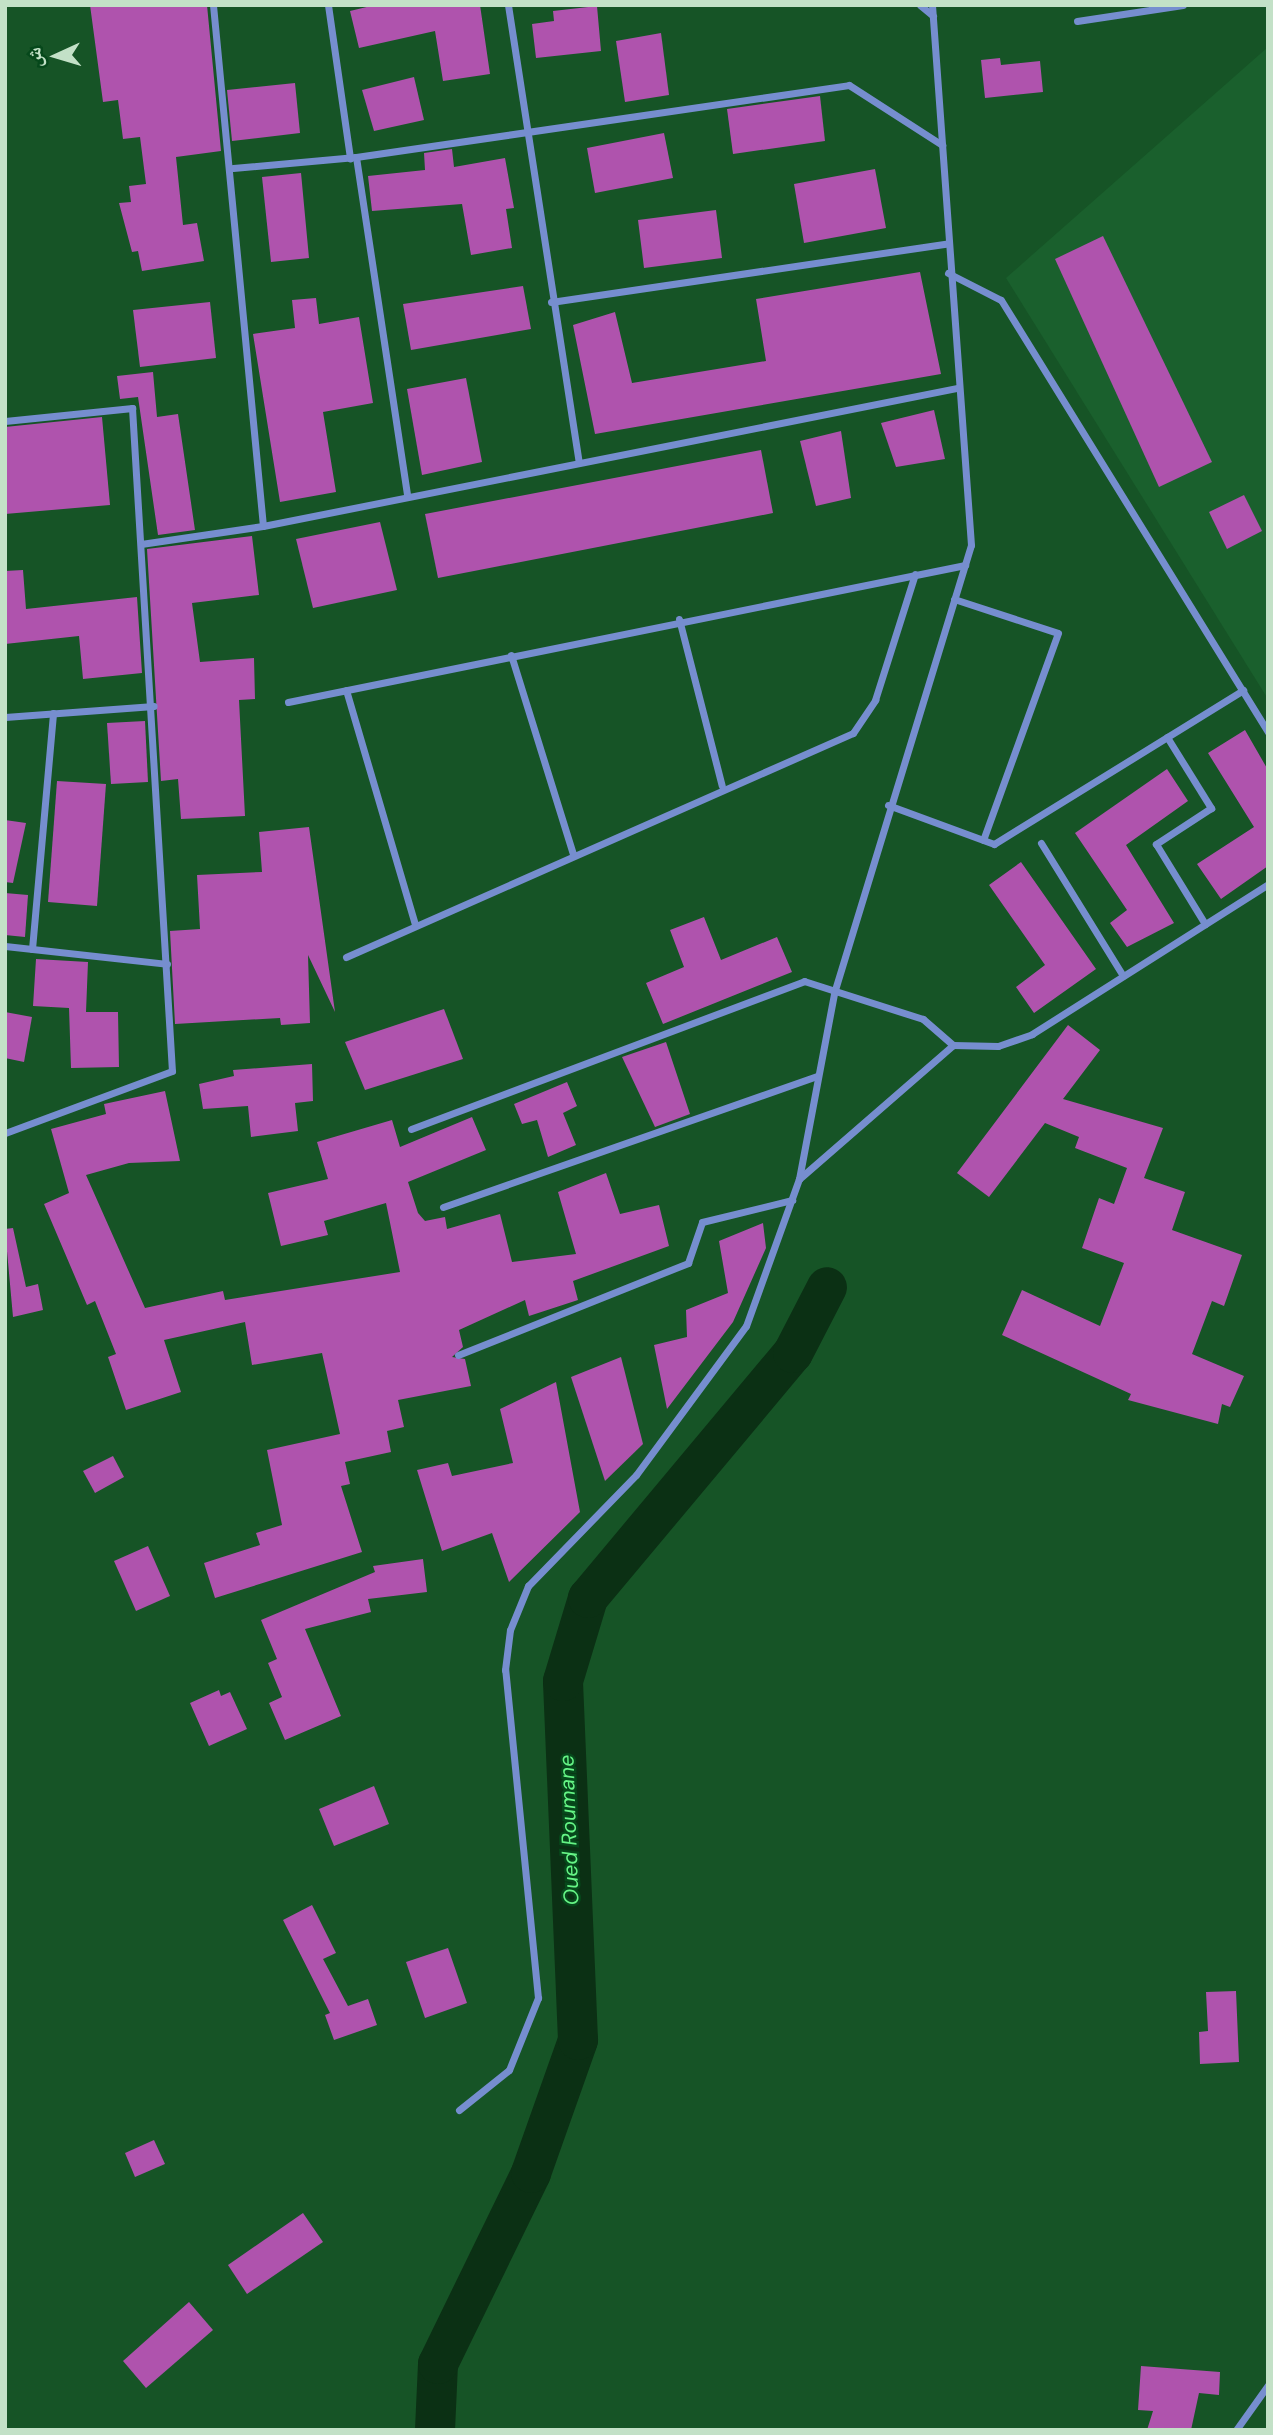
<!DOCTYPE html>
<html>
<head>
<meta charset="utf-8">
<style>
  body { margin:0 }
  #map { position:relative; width:1273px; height:2435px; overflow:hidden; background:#165426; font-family:"DM Sans","Noto Naskh Arabic",sans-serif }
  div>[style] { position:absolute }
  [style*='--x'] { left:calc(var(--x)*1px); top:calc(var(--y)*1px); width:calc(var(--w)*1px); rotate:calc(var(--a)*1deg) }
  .built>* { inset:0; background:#1a602d }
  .river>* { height:40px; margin:-20px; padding:0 20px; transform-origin:20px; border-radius:20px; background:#0b3014 }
  .building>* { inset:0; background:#af53ad }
  .minor>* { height:7px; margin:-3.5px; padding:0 3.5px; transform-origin:3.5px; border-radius:3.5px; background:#768ecf }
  span { translate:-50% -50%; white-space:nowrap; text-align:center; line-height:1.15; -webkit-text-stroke:5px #06481b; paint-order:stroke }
  .water-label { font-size:21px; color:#65f485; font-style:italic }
  .frame { position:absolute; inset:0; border:7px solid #c3e1c7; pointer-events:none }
  .north { position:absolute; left:21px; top:21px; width:70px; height:70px; -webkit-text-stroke:5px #06481b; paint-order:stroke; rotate:266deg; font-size:19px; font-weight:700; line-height:28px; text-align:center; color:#c3e1c7 }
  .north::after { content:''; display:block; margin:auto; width:24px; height:32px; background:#c3e1c7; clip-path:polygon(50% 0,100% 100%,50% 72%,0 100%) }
</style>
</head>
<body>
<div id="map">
  <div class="built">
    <i style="clip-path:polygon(1268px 47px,1268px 699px,1006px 278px)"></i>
  </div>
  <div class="river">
    <i style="--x:435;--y:2430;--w:66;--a:-87.4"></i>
    <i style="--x:438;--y:2364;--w:212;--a:-64"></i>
    <i style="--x:531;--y:2173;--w:141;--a:-70.5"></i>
    <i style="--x:578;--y:2040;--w:359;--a:-92.4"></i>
    <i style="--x:563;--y:1681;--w:87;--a:-73.2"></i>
    <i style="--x:588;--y:1598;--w:319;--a:-50.1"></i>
    <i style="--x:793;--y:1353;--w:74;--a:-62.7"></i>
  </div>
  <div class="building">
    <i style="clip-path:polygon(90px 5px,207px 5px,221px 151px,176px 157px,183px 225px,197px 223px,204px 261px,142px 271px,138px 251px,132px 252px,119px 203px,131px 202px,129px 186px,146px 184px,140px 137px,123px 139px,118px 100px,103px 102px)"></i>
    <i style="clip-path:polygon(375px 5px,480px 5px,490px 74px,443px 81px,435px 31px,359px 48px,350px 11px)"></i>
    <i style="clip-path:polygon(597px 6px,601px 51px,536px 58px,532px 24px,554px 21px,553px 11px)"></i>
    <i style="clip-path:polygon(661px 33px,669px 95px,625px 102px,616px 41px)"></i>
    <i style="clip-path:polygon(1000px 58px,1001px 65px,1040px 61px,1043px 92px,985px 98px,981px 60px)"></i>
    <i style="clip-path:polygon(414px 77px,424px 120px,374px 131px,362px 90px)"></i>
    <i style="clip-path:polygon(295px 83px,300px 133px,232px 141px,227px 90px)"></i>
    <i style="clip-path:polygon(820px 96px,825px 141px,733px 154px,727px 109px)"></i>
    <i style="clip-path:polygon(664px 133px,673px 178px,595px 193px,587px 148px)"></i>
    <i style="clip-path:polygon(452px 149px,454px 167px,505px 158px,514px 208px,506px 209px,512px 248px,471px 255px,462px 204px,372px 211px,368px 176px,425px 170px,424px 153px)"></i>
    <i style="clip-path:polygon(875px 169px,886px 228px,804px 243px,794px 184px)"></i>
    <i style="clip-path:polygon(301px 173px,309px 258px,271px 262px,262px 177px)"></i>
    <i style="clip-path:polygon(716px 210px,722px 258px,644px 268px,638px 220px)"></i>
    <i style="clip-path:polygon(1103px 236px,1212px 462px,1159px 487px,1055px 259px)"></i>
    <i style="clip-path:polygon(920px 272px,941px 374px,595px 434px,573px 325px,615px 312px,632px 383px,766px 361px,756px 299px)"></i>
    <i style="clip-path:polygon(523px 286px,531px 329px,411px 350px,403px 304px)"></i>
    <i style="clip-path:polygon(316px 298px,319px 324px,359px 317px,373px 403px,323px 412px,336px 492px,280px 502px,253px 334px,295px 328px,292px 300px)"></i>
    <i style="clip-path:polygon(210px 302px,216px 358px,140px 367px,133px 310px)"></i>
    <i style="clip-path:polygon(153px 372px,157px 417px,178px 414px,195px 530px,158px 535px,138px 397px,120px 399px,117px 376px)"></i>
    <i style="clip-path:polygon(466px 378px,482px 462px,422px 475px,407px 389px)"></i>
    <i style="clip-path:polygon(934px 410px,945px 459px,896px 467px,881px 423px)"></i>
    <i style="clip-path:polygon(102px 417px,110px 505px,5px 514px,5px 427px)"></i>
    <i style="clip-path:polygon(841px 431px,851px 498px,816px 506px,800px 441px)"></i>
    <i style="clip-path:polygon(761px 450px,773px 513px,438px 578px,425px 514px)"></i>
    <i style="clip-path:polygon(1244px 495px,1262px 531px,1227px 549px,1209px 512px)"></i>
    <i style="clip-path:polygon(380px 522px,397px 590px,313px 608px,296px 539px)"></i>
    <i style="clip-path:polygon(252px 536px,259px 595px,192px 603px,200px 662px,254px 658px,255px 699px,239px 700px,245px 816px,181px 819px,178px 779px,161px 781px,147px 549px)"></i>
    <i style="clip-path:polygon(23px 570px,26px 609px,137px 597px,142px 673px,83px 679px,79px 636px,5px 644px,5px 571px)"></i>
    <i style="clip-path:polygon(145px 721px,148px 782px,111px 784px,107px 723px)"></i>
    <i style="clip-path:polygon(1245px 730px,1268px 770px,1268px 866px,1221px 899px,1197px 864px,1254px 827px,1208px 753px)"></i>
    <i style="clip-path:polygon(1167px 769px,1188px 801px,1126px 845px,1174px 923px,1127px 947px,1110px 923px,1127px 910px,1075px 833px)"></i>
    <i style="clip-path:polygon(57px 781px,106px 784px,97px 906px,48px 902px)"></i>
    <i style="clip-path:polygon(5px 820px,26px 823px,13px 883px,5px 882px)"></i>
    <i style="clip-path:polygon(309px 827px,335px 1012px,308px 955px,310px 1023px,281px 1025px,280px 1018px,175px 1024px,170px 931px,200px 929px,197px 875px,262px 872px,259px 832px)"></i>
    <i style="clip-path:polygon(1021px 862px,1096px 969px,1034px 1013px,1016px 987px,1045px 965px,989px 885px)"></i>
    <i style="clip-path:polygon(5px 893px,28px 895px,25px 937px,5px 935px)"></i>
    <i style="clip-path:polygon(704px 917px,721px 960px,777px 937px,792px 972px,663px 1024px,646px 983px,684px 967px,670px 930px)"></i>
    <i style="clip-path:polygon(36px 959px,88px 962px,86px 1012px,118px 1012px,119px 1067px,71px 1068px,69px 1008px,33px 1006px)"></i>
    <i style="clip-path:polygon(444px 1009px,463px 1059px,365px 1090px,345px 1042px)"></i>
    <i style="clip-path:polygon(5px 1012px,32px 1017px,24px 1062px,5px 1058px)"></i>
    <i style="clip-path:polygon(1068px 1025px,1100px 1050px,1063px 1099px,1163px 1128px,1144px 1178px,1185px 1192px,1172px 1230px,1242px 1255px,1224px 1306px,1212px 1301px,1192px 1354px,1244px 1376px,1230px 1407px,1222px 1404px,1218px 1424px,1128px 1400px,1131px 1394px,1002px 1335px,1022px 1290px,1100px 1326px,1124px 1263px,1082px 1248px,1099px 1198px,1114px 1204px,1127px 1168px,1075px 1148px,1079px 1137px,1045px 1123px,989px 1197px,957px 1173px)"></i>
    <i style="clip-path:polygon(666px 1042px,690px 1114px,655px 1127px,622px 1057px)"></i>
    <i style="clip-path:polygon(312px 1064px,313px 1101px,295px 1103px,298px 1131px,251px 1137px,248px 1106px,203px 1109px,199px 1084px,234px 1076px,233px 1070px)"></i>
    <i style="clip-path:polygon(567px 1082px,577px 1106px,563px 1113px,576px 1145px,548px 1157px,537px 1120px,522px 1124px,514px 1104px)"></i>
    <i style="clip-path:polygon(165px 1091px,180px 1161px,129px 1163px,86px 1175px,145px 1308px,223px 1291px,225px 1300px,400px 1272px,386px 1203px,324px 1221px,328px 1235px,281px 1246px,268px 1193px,328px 1179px,317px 1142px,392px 1120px,400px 1147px,472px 1117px,486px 1150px,408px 1182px,418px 1213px,425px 1221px,445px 1217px,447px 1229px,500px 1214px,512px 1262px,576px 1254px,558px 1192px,606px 1173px,620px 1214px,659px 1205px,669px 1246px,573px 1281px,578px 1300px,529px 1316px,525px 1300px,459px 1330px,463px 1347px,452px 1357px,465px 1359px,471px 1386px,398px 1400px,404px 1427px,387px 1431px,391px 1452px,345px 1462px,350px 1484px,341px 1486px,362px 1552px,215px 1598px,204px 1563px,260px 1545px,256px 1533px,282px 1525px,267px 1450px,340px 1434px,322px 1353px,252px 1365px,245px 1322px,164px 1340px,181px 1392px,126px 1410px,108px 1357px,116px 1354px,95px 1301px,87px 1305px,44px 1204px,69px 1193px,51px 1129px,106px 1114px,104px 1104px)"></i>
    <i style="clip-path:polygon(763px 1223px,766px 1248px,733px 1322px,667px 1409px,654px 1345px,687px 1337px,686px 1310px,728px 1293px,719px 1241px)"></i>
    <i style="clip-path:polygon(13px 1228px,26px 1287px,38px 1284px,43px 1310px,13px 1317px,5px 1229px)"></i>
    <i style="clip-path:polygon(621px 1357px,643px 1444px,605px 1481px,571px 1377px)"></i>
    <i style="clip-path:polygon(556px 1382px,580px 1512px,509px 1582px,492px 1533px,442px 1551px,417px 1470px,448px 1463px,452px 1476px,513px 1463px,500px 1409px)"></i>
    <i style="clip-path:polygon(113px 1456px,124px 1477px,95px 1493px,83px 1471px)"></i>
    <i style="clip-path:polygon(148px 1546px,170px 1596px,136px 1611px,114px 1561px)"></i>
    <i style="clip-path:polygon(423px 1559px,427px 1592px,368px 1599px,371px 1612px,305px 1629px,341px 1716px,285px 1740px,269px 1703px,282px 1697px,268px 1663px,277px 1659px,261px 1620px,375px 1572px,373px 1566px)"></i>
    <i style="clip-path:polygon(219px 1690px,221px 1696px,230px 1692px,247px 1729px,209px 1746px,190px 1703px)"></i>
    <i style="clip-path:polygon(374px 1786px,389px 1824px,334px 1846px,319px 1809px)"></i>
    <i style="clip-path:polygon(312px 1905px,336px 1953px,323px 1959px,348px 2006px,368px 1999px,377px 2025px,334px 2040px,325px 2015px,330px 2013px,283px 1920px)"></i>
    <i style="clip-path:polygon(448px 1948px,467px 2003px,425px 2018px,406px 1962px)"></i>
    <i style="clip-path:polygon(1236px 1991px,1239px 2062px,1200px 2064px,1199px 2032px,1208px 2031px,1206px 1992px)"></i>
    <i style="clip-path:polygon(154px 2140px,165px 2164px,135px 2177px,125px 2153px)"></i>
    <i style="clip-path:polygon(303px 2213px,323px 2242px,247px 2294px,228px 2265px)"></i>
    <i style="clip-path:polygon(189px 2302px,213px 2330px,146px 2388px,123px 2361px)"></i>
    <i style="clip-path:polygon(1141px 2366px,1220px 2372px,1219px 2395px,1199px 2393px,1191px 2430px,1147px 2430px,1153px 2411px,1138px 2410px)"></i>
  </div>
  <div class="minor">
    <i style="--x:213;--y:5;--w:523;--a:84.52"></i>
    <i style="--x:328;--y:5;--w:155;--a:81.8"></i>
    <i style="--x:508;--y:5;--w:462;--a:81.2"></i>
    <i style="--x:920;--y:5;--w:17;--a:40"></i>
    <i style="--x:1077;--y:21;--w:107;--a:-8.6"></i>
    <i style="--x:356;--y:157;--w:343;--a:81.4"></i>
    <i style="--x:233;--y:168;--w:123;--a:-5.1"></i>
    <i style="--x:356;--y:157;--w:498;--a:-8.3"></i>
    <i style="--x:849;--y:85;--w:111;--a:32.8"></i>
    <i style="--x:948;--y:273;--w:59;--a:27"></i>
    <i style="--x:1001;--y:300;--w:508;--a:58.28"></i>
    <i style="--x:551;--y:302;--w:399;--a:-8.4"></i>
    <i style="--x:5;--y:421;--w:128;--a:-5.8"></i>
    <i style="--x:132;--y:408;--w:664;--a:86.55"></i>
    <i style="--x:172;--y:1071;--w:178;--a:159.6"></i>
    <i style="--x:141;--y:544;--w:123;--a:-8.4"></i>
    <i style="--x:263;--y:526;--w:708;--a:-11.25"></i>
    <i style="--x:954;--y:599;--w:109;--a:18.1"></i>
    <i style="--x:1058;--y:633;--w:220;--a:109.9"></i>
    <i style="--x:679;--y:619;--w:172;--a:75.6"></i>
    <i style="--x:511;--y:655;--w:208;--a:72.7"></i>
    <i style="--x:346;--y:690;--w:245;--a:73.6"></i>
    <i style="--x:288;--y:702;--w:691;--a:-11.44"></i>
    <i style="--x:5;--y:717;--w:149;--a:-4.2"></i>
    <i style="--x:1167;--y:737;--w:84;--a:58.2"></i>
    <i style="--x:1211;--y:808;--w:66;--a:146.8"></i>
    <i style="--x:1156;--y:844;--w:94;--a:58.5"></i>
    <i style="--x:888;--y:805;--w:113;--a:20.2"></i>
    <i style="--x:994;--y:844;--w:293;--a:-31.7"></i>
    <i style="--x:1041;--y:843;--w:156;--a:58.3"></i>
    <i style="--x:5;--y:946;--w:163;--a:6.3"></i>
    <i style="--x:32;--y:949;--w:237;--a:-84.9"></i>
    <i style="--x:346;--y:957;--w:554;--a:-23.84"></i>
    <i style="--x:853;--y:733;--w:40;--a:-56"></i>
    <i style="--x:875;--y:700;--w:132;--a:-72.4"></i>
    <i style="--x:411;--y:1129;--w:420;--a:-20.6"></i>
    <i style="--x:804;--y:981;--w:125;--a:17.7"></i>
    <i style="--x:923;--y:1019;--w:40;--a:41"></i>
    <i style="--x:799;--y:1179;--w:189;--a:-79.3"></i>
    <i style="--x:834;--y:993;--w:468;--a:-73"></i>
    <i style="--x:971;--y:545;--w:541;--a:-94.13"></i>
    <i style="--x:443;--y:1207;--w:397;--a:-19.3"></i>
    <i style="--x:458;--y:1355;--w:248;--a:-21.8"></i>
    <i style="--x:688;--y:1263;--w:43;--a:-71.1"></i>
    <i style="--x:702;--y:1222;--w:93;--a:-13.7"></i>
    <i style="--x:459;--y:2110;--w:64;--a:-38.7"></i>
    <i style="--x:509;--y:2070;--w:78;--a:-68.1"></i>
    <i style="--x:538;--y:1998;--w:330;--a:-95.7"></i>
    <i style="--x:505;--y:1670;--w:40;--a:-82.9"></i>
    <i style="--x:510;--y:1630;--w:48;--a:-67.8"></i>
    <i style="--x:528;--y:1586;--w:155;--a:-45.8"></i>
    <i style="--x:636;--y:1475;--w:185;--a:-53.6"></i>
    <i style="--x:746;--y:1326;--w:156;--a:-70.2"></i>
    <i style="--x:799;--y:1179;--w:204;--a:-41"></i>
    <i style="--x:953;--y:1045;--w:45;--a:1.3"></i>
    <i style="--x:998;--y:1046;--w:36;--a:-19"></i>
    <i style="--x:1032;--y:1034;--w:280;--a:-32.4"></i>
    <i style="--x:1236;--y:2430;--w:55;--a:-54.6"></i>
  </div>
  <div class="water-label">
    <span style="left:569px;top:1830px;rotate:-92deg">Oued Roumane</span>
  </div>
  <div class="frame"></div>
  <div class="north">ش</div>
</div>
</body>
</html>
